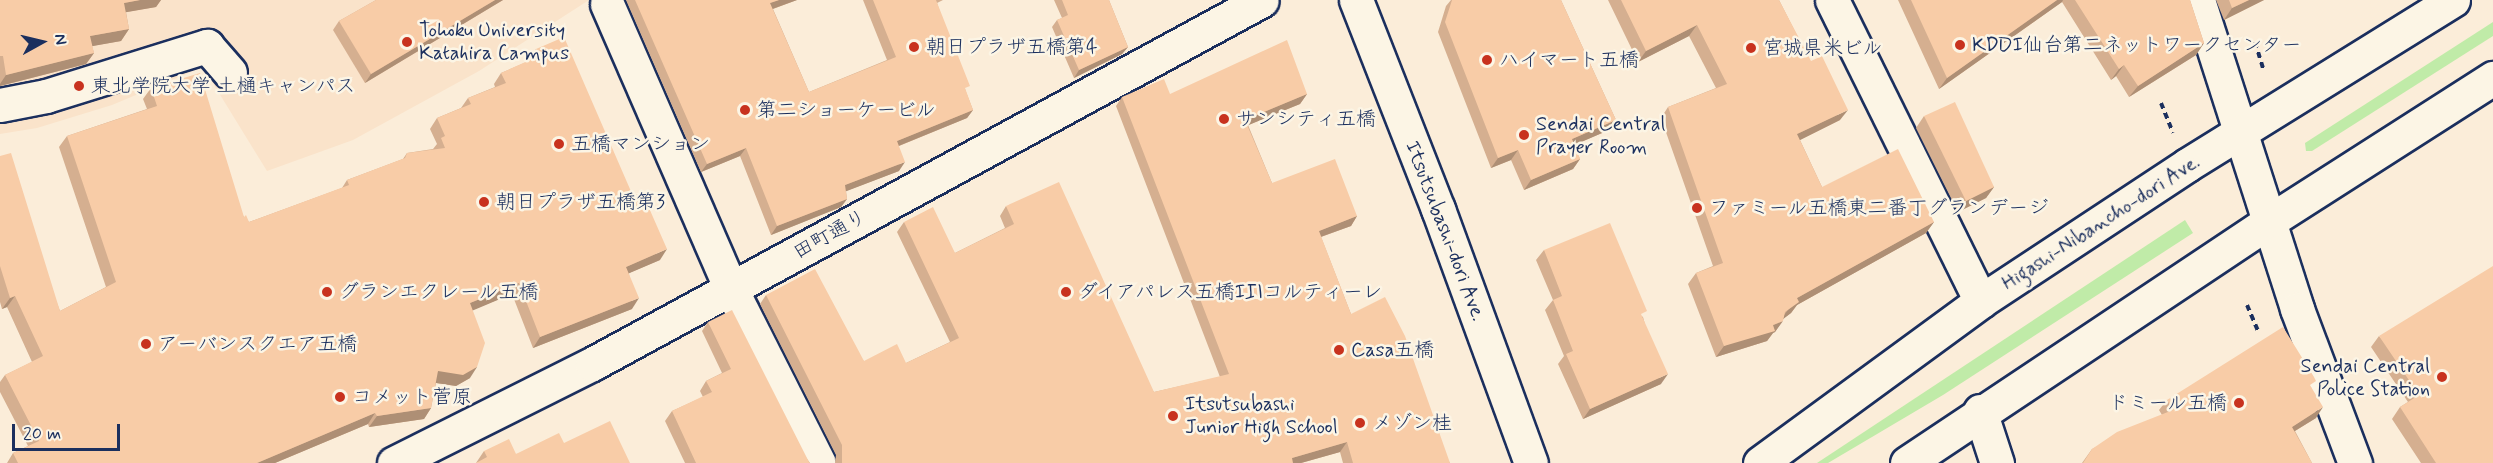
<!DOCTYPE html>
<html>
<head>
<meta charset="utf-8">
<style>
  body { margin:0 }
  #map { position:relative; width:2493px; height:463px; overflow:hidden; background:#fbedd9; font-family:Mynerve,"Klee One",sans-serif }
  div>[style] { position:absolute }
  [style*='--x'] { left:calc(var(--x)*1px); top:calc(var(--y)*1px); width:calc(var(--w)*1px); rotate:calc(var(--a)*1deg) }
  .built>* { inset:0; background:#fae3ca }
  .green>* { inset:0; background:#c0eba8 }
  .path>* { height:4px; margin-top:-2px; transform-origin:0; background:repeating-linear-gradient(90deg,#1b2f5e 0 6px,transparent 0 10.5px) }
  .roads { filter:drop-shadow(2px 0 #1b2f5e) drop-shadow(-2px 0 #1b2f5e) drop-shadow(0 2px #1b2f5e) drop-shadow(0 -2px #1b2f5e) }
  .minor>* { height:33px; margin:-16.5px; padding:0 16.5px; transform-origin:16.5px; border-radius:16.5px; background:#fcf5e5 }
  .highway>* { height:33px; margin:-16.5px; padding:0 16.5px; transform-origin:16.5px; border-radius:16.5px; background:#fcf5e5 }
  .wall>* { inset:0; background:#d5af90 }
  .shaded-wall>* { inset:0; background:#ae8f75 }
  .building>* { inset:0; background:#f8cca7 }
  .dots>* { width:16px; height:16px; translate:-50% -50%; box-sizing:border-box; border:3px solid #fcf5e5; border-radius:50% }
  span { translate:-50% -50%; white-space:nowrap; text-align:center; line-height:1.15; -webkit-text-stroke:5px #fcf5e5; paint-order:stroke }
  .poi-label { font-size:20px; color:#1b2f5e }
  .left { translate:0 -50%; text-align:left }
  .right { translate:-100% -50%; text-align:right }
  .street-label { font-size:20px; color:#1b2f5e }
  .north { position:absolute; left:12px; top:12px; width:60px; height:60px; -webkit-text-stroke:4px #fcf5e5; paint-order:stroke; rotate:82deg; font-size:16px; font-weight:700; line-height:24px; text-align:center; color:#1b2f5e }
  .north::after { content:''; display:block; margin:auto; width:21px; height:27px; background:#1b2f5e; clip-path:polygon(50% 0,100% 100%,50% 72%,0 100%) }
  .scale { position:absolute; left:12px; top:424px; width:108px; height:27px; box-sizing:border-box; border:3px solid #1b2f5e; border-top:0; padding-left:8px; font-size:18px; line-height:21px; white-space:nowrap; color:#1b2f5e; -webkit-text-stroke:4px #fcf5e5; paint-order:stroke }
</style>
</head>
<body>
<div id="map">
  <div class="built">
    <i style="clip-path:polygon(0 0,589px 0,479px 71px,353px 140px,267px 171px,203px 67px,112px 105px,37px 128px,0 134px)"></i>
  </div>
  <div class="green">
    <i style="clip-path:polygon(2493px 22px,2493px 36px,2312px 151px,2306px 151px,2305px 143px)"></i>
    <i style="clip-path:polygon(2185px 220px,2193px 233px,1943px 395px,1828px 463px,1817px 463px)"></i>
  </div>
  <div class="path">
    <i style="--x:2255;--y:42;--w:28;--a:73"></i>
    <i style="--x:2161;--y:103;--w:32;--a:68"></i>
    <i style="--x:2247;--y:305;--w:30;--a:67"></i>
  </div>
  <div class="roads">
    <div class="minor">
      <i style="--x:1356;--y:0;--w:225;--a:68.6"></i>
      <i style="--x:1438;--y:209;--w:270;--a:69.9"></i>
      <i style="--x:1832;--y:0;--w:336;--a:63.7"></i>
      <i style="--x:2198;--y:0;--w:324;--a:72.2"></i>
      <i style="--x:2297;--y:309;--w:165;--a:69.4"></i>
      <i style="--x:607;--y:4;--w:311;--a:66.5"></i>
      <i style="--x:731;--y:289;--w:195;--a:63.2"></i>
      <i style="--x:0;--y:105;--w:47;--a:-11.1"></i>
      <i style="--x:46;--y:96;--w:169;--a:-17.3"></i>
      <i style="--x:207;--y:46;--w:35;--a:49"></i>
      <i style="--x:1980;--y:411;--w:55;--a:71.9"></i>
      <i style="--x:394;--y:463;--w:221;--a:-26.6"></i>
      <i style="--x:592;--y:364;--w:762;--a:-28.51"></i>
    </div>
    <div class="highway">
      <i style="--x:1760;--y:463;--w:274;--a:-36.2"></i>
      <i style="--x:1981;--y:301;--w:247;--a:-33.4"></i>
      <i style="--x:2187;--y:165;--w:313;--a:-31.8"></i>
      <i style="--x:1907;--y:463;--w:438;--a:-33.7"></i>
      <i style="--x:2271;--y:220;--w:264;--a:-32.6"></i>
    </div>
  </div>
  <div class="wall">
    <i style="clip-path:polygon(0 0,161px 0,156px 7px,126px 12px,129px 29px,121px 41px,92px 46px,94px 53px,86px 64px,0 86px)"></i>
    <i style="clip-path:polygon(376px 0,503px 0,365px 83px,333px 30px,339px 21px)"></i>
    <i style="clip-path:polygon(626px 0,797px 0,773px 9px,809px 92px,887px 60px,863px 0,943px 0,937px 3px,966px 92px,973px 110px,967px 118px,899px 146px,899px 171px,846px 191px,847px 199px,841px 207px,771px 235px,740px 156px,701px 172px)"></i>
    <i style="clip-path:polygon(1054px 0,1109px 0,1128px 47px,1122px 54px,1074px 78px,1052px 27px,1057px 20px,1062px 18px)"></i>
    <i style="clip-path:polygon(1451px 0,1561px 0,1616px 120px,1609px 130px,1574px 145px,1580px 159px,1573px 169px,1524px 190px,1511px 160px,1491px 168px,1438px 32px,1446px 6px)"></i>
    <i style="clip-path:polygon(1608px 0,1779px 0,1840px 120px,1800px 140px,1822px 187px,1934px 222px,1926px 233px,1797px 305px,1791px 313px,1784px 318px,1775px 332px,1773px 333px,1767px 341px,1716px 357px,1688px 284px,1696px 273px,1713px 266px,1661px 118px,1668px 107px,1716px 88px,1689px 36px,1638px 62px)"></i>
    <i style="clip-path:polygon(1898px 0,2190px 0,2204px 43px,2196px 55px,2129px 97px,2116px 76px,2111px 80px,2062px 2px,1939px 89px)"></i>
    <i style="clip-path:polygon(2216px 0,2264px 0,2224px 20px)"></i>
    <i style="clip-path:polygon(536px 49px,660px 260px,629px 273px,632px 309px,533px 348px,512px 294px,472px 310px,470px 378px,456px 386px,436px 383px,431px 408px,424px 419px,369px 427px,368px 424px,275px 463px,7px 463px,13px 453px,28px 446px,0 392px,0 382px,5px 375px,32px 362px,7px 307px,2px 309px,0 302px,0 156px,60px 311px,106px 287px,59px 147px,67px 136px,147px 109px,143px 99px,151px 88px,244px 217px,249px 222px,342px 188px,347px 180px,403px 159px,407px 153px,433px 149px,437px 144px,430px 129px,437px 118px,461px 108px,468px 98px,495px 87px,494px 84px,501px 73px,529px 61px)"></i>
    <i style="clip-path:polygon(1170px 94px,1307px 94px,1300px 104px,1248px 125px,1272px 183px,1357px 216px,1351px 226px,1321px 237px,1351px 314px,1450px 463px,1343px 463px,1340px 452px,1301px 463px,835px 463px,836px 455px,760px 304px,766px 295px,864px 361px,906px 363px,950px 342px,897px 232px,904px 222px,955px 253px,1005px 228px,1000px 216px,1006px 206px,1154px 392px,1220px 377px,1116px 106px,1122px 97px)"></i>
    <i style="clip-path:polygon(1924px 116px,1994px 187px,1986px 198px,1958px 212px,1916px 128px)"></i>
    <i style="clip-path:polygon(1544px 250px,1643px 317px,1661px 384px,1583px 419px,1558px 364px,1564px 356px,1545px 310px,1553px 300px,1536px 260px)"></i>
    <i style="clip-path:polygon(708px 322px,810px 463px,685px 463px,665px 421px,672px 411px,703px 397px,700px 391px,706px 381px,722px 373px,702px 331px)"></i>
    <i style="clip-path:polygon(2379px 336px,2493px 463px,2421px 463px,2392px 419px,2400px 407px,2408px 402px,2371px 347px)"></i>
    <i style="clip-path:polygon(2311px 387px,2316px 418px,2295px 431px,2312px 463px,2082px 463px,2092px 449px,2162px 415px,2159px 410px,2167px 400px)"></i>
    <i style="clip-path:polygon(564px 443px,476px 463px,484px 451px,516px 454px)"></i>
  </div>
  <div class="shaded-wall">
    <i style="clip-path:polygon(140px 0,161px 0,156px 7px,116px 14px,124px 3px)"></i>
    <i style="clip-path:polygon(495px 0,503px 0,365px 83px,371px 74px)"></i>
    <i style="clip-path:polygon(779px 0,797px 0,764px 12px,770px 3px)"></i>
    <i style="clip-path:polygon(2057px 0,2063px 0,2062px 2px,1939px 89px,1947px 78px)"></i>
    <i style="clip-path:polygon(2249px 0,2264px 0,2224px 20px,2232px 8px)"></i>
    <i style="clip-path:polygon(1697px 25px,1689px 36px,1638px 62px,1646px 51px)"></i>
    <i style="clip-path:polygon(129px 29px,121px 41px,82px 48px,90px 36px)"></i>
    <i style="clip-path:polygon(2204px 43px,2196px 55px,2129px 97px,2138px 86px)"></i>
    <i style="clip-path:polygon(1128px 47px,1122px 54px,1074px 78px,1079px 70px)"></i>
    <i style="clip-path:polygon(94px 53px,86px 64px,0 86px,0 84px,6px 75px)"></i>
    <i style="clip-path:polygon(2124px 65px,2116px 76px,2111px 80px,2119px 69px)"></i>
    <i style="clip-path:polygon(1307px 94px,1300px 104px,1239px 129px,1245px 120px)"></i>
    <i style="clip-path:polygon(973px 110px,967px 118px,891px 149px,897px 141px)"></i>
    <i style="clip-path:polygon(1848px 110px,1840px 120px,1790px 145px,1797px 134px)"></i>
    <i style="clip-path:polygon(1616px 120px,1609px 130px,1565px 149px,1572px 139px)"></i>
    <i style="clip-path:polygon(746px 148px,740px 156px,701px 172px,707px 164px)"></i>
    <i style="clip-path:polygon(1518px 150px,1511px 160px,1491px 168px,1498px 158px)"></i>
    <i style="clip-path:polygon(1580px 159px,1573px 169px,1524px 190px,1531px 180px)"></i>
    <i style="clip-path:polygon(905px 162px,899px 171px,839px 194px,845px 185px)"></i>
    <i style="clip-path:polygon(1994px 187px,1986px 198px,1958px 212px,1966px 201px)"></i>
    <i style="clip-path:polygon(847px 199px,841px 207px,771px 235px,777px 226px)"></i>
    <i style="clip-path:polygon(1357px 216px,1351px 226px,1312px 240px,1319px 231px)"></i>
    <i style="clip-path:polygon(1934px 222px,1926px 233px,1797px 305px,1791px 313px,1778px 323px,1797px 298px)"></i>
    <i style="clip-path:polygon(667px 249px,660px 260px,618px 278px,626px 267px)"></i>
    <i style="clip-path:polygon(519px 283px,512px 294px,462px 315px,470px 303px)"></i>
    <i style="clip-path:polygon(15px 296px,7px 307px,2px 309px,10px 298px)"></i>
    <i style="clip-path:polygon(639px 298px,632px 309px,533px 348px,540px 337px)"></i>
    <i style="clip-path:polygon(1783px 321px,1775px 332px,1773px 333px,1767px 341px,1716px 357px,1724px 346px)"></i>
    <i style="clip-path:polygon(477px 367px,470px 378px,456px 386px,430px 382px,438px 371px)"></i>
    <i style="clip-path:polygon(1668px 374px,1661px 384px,1583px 419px,1590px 409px)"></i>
    <i style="clip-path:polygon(2323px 407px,2316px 418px,2285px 437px,2292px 427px)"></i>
    <i style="clip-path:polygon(431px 408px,424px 419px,369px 427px,377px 416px)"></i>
    <i style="clip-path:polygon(375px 413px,368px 424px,275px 463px,257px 463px)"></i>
    <i style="clip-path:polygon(1347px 442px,1340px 452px,1301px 463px,1289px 463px,1292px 458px)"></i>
  </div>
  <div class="building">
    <i style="clip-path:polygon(0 0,140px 0,124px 3px,129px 29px,90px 36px,94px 53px,6px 75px,3px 56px,0 56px)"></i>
    <i style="clip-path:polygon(376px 0,495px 0,371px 74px,339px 21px)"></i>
    <i style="clip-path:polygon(635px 0,779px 0,770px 3px,809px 92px,896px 57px,873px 0,936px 0,970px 86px,965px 88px,973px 110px,897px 141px,905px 162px,845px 185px,847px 199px,777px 226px,746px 148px,707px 164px)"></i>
    <i style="clip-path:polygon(1062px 0,1109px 0,1128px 47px,1079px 70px,1057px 20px,1068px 15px)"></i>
    <i style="clip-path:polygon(1452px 0,1561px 0,1616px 120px,1572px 139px,1580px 159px,1531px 180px,1518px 150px,1498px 158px,1445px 22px)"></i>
    <i style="clip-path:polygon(1621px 0,1779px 0,1811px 61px,1822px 56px,1848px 110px,1797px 134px,1822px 187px,1898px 149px,1934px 222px,1797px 298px,1799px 302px,1785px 312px,1783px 321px,1773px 325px,1775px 331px,1724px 346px,1696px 273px,1723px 263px,1668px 107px,1727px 84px,1697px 25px,1646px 51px)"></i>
    <i style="clip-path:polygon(1911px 0,2057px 0,1947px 78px)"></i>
    <i style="clip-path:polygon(2075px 0,2190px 0,2204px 43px,2138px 86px,2124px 65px,2119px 69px)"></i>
    <i style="clip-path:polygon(2229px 0,2249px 0,2232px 8px)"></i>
    <i style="clip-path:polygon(564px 37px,633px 196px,642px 192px,667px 249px,626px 267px,639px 298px,540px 337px,519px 283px,470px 303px,485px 343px,477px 367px,463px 375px,438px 371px,431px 408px,377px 416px,375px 413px,257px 463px,18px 463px,13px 453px,39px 441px,5px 375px,43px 356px,15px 296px,10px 298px,0 266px,0 156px,11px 153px,60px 311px,116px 282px,67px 136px,157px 106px,151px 88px,200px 73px,244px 217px,246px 215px,249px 222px,349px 185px,347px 180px,405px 158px,407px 153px,445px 148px,441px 138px,445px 136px,437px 118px,471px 104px,468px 98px,506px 83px,501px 73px,539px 56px,536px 49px)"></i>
    <i style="clip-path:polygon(1287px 40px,1307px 94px,1245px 120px,1272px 183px,1335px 159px,1357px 216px,1319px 231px,1351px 314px,1385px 297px,1405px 336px,1450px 463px,1353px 463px,1347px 442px,1292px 458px,1293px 463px,842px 463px,842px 445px,766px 295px,815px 269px,864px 361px,897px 344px,906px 363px,959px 338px,904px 222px,933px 207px,955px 253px,1014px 224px,1006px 206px,1059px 182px,1154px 392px,1229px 374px,1122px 97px,1164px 79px,1170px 94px)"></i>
    <i style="clip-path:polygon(1955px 102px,1994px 187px,1966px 201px,1924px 116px)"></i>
    <i style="clip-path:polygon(1610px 223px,1647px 311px,1641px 314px,1668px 374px,1590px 409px,1566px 354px,1573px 351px,1553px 300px,1562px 296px,1544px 250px)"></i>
    <i style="clip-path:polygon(2493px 266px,2493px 463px,2436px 463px,2400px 407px,2419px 395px,2379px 336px)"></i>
    <i style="clip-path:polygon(732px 310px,809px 462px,810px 463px,696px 463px,672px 411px,712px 392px,706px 381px,731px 369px,708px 322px)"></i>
    <i style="clip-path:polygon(2283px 327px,2314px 377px,2316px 381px,2310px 385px,2323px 407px,2292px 427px,2312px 463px,2083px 463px,2092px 449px,2117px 432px,2173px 410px,2167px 400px)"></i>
    <i style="clip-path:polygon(610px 421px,630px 463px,476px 463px,487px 457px,484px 451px,509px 439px,516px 454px,559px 433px,564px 443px)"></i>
  </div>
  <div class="dots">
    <i style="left:407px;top:42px;background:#c8321e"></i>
    <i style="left:1960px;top:45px;background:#c8321e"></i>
    <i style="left:914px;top:47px;background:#c8321e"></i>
    <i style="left:1751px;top:48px;background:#c8321e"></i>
    <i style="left:1487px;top:60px;background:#c8321e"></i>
    <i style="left:79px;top:86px;background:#c8321e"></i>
    <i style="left:745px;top:110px;background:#c8321e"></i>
    <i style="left:1224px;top:119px;background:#c8321e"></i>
    <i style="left:1524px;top:135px;background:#c8321e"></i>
    <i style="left:559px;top:144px;background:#c8321e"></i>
    <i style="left:484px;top:202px;background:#c8321e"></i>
    <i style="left:1697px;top:208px;background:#c8321e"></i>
    <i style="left:327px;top:292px;background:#c8321e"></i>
    <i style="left:1066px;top:292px;background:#c8321e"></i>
    <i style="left:146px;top:344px;background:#c8321e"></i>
    <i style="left:1339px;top:350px;background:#c8321e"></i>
    <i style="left:2442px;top:377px;background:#c8321e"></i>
    <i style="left:340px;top:397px;background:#c8321e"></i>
    <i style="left:2239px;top:403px;background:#c8321e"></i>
    <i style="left:1173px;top:416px;background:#c8321e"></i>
    <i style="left:1360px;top:423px;background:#c8321e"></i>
  </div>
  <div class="poi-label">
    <span class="left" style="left:419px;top:42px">Tohoku University<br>Katahira Campus</span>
    <span class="left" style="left:1972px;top:45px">KDDI仙台第二ネットワークセンター</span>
    <span class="left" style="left:926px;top:47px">朝日プラザ五橋第4</span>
    <span class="left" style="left:1763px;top:48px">宮城県米ビル</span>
    <span class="left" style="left:1499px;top:60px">ハイマート五橋</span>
    <span class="left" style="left:91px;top:86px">東北学院大学 土樋キャンパス</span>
    <span class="left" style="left:757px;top:110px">第二ショーケービル</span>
    <span class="left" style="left:1236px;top:119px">サンシティ五橋</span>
    <span class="left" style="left:1536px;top:136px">Sendai Central<br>Prayer Room</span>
    <span class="left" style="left:571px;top:144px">五橋マンション</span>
    <span class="left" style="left:496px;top:202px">朝日プラザ五橋第3</span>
    <span class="left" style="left:1709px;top:208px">ファミール五橋東二番丁グランデージ</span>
    <span class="left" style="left:339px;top:292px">グランエクレール五橋</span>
    <span class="left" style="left:1078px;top:292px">ダイアパレス五橋IIIコルティーレ</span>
    <span class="left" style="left:158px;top:344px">アーバンスクエア五橋</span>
    <span class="left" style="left:1351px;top:350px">Casa五橋</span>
    <span class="right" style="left:2430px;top:378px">Sendai Central<br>Police Station</span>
    <span class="left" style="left:352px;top:397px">コメット菅原</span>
    <span class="right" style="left:2227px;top:403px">ドミール五橋</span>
    <span class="left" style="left:1185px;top:416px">Itsutsubashi<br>Junior High School</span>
    <span class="left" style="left:1372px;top:423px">メゾン桂</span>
  </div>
  <div class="street-label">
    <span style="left:2101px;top:223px;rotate:-33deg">Higashi-Nibancho-dori Ave.</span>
    <span style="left:1445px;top:231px;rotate:69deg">Itsutsubashi-dori Ave.</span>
    <span style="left:830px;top:235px;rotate:-29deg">田町通り</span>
  </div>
  <div class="north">N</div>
  <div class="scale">20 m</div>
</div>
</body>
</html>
